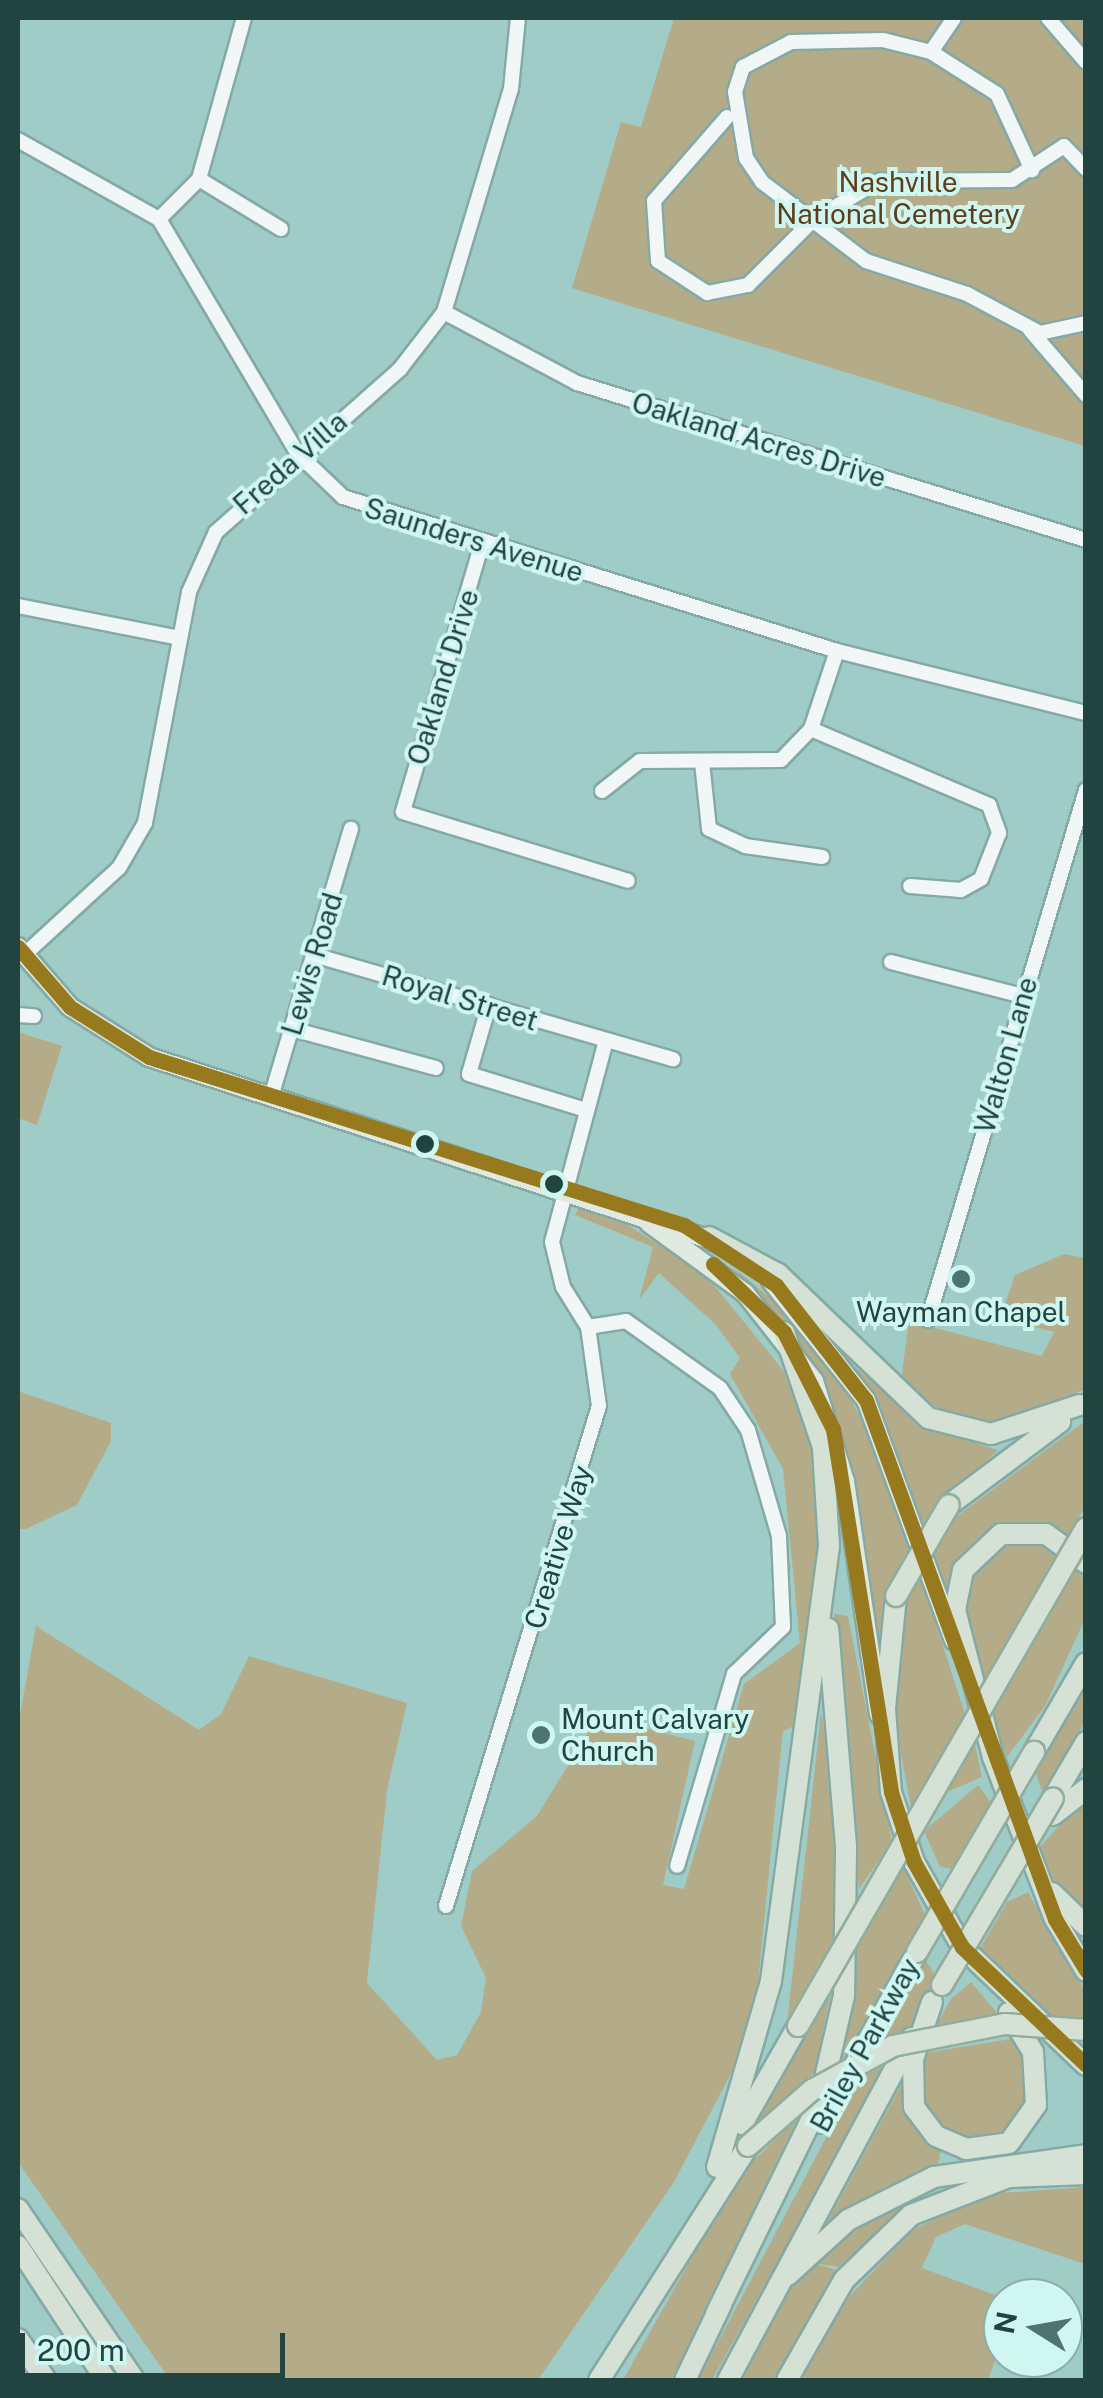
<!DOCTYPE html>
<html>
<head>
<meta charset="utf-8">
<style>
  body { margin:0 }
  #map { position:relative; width:1103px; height:2398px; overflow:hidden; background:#9fccc7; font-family:"Public Sans",sans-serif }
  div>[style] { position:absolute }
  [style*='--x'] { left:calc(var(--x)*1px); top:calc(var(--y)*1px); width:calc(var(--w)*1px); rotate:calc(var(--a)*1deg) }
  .green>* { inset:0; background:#b4ac89 }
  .roads { filter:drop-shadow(2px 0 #85a9a5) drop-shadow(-2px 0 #85a9a5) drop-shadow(0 2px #85a9a5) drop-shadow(0 -2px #85a9a5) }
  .minor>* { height:14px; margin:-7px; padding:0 7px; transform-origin:7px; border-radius:7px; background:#f1f7f7 }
  .major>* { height:18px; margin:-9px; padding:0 9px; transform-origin:9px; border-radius:9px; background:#e0eae1 }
  .highway>* { height:20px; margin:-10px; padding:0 10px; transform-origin:10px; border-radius:10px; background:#d5e1d5 }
  .bridges { filter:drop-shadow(2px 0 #90ad9d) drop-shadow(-2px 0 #90ad9d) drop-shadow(0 2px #90ad9d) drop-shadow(0 -2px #90ad9d) }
  .highway-bridge>* { height:20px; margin:-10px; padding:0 10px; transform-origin:10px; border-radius:10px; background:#d5e1d5 }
  .bus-1>* { height:15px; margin:-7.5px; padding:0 7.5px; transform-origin:7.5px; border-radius:7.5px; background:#977a1d }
  .dots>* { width:28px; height:28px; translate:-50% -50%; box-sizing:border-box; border:5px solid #d0f6f2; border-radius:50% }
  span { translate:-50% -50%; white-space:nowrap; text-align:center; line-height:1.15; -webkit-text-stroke:8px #d0f6f2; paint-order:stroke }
  .park-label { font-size:28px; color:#5d3e19 }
  .street-label { font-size:28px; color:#224441 }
  .poi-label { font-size:28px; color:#224441 }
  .left { translate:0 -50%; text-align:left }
  .frame { position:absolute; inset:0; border:20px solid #224441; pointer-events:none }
  .north { position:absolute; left:983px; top:2278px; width:100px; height:100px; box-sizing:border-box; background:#d0f6f2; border:2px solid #8aafab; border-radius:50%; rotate:281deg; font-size:28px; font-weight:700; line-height:40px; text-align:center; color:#224441 }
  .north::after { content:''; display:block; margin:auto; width:35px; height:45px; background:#4e7470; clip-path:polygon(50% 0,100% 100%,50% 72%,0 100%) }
  .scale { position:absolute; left:20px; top:2333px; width:265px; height:45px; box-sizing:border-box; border:5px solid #224441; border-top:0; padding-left:12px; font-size:30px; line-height:35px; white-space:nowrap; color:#224441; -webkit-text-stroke:8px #d0f6f2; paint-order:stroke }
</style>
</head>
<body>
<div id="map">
  <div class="green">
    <i style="clip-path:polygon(674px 18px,1085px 18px,1085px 446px,572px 288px,621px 122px,641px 127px)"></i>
    <i style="clip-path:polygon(18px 1032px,62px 1046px,37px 1125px,18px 1118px)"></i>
    <i style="clip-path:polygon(579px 1207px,623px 1222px,705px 1274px,783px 1370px,814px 1447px,818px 1547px,798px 1724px,783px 1731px,756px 2003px,739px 2058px,674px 2182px,538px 2380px,170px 2380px,18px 2162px,18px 1726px,36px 1626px,199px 1730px,221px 1714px,249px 1656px,407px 1703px,387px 1790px,367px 1983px,437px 2060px,457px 2055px,481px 2012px,486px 1978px,461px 1926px,472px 1871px,537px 1816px,598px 1716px,695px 1741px,663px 1885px,684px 1889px,744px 1684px,800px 1643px,783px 1469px,730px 1374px,740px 1358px,716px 1325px,659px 1273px,639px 1300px,653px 1247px,575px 1215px)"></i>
    <i style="clip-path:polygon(1064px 1254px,1085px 1258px,1085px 1389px,999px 1426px,960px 1419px,900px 1388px,909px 1321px,1042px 1356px,1054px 1332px,1000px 1318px,1015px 1275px)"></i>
    <i style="clip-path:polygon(734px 1268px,785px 1310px,846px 1389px,879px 1457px,909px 1545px,876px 1657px,845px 1464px,803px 1356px)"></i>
    <i style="clip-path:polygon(855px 1367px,928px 1429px,998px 1450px,922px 1524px)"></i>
    <i style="clip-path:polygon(18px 1391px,111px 1423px,111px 1441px,77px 1505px,26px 1529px,18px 1529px)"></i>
    <i style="clip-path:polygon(1085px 1421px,1085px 1507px,1067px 1538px,987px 1535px,946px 1591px,930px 1546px,945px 1525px)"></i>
    <i style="clip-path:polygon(1011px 1540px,1060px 1550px,982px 1685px,962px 1628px,970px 1569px)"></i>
    <i style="clip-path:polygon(1075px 1561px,1085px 1582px,1084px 1621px,1045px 1706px,1007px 1757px,990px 1709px)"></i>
    <i style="clip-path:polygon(917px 1566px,965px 1714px,911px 1807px,892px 1707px,902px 1605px)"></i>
    <i style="clip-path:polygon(834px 1614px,848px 1616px,892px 1841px,859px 1889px)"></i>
    <i style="clip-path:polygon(1085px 1679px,1085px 1721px,1044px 1796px,1035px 1771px)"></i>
    <i style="clip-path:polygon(821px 1712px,836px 1803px,840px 1932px,787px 2024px)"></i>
    <i style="clip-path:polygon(973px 1736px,982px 1777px,949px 1791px,944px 1787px)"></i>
    <i style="clip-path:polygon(978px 1785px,992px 1804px,954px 1869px,940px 1867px,924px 1831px)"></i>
    <i style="clip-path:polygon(1085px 1797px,1085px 1915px,1058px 1894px,1039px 1848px)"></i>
    <i style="clip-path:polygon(901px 1862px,926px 1917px,840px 2063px,853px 1945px)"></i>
    <i style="clip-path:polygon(1028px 1892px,1085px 1991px,1085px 2024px,1050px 2020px,981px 1947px,1007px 1902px)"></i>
    <i style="clip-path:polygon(926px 1961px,938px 1979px,903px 2040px,875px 2050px)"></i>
    <i style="clip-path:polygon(834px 1977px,815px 2072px,746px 2134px)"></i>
    <i style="clip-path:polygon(971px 1982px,1003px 2020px,934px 2030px,951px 1999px)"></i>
    <i style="clip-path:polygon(1017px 2038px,1030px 2099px,1004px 2138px,973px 2144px,931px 2124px,918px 2086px,924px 2053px)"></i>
    <i style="clip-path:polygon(887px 2065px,712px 2380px,698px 2380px,857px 2079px)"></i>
    <i style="clip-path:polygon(904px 2080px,941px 2149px,937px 2170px,883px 2188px,826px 2225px)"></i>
    <i style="clip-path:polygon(798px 2117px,671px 2380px,623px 2380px,737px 2177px)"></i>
    <i style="clip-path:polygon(960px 2181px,900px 2211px,839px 2267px,814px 2263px,839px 2271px,772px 2380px,737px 2380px,783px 2297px,804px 2269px,845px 2232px)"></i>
    <i style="clip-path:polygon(1085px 2187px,1085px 2264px,965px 2224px,936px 2237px,922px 2268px,1003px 2298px,1003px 2338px,988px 2380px,799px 2380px,846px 2300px,912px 2230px,987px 2194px)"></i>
  </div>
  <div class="roads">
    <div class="minor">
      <i style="--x:954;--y:18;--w:41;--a:124.1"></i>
      <i style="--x:931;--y:52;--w:49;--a:-166"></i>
      <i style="--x:883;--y:40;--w:92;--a:178.8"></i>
      <i style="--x:791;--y:42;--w:54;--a:152.5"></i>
      <i style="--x:743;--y:67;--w:26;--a:108"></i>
      <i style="--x:735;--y:92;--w:67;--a:80.5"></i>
      <i style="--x:746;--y:158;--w:29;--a:56"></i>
      <i style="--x:762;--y:182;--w:131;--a:37.2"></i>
      <i style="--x:866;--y:261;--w:106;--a:18.1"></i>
      <i style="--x:967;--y:294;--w:83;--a:28.1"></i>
      <i style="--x:1040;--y:333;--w:47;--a:-12.3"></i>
      <i style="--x:1048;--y:18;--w:58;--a:49.2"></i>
      <i style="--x:931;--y:52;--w:78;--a:32.5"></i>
      <i style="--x:997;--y:94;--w:84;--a:65.3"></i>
      <i style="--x:727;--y:117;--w:111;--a:131"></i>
      <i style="--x:654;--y:201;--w:60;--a:86.2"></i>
      <i style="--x:658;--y:261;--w:59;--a:33.1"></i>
      <i style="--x:707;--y:293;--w:42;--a:-11"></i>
      <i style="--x:748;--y:285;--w:92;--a:-45"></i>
      <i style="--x:813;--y:220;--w:77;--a:-30.6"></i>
      <i style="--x:879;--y:181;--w:133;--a:-0.4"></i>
      <i style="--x:1012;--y:180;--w:62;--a:-33.2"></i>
      <i style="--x:1064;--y:146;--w:32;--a:46"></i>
      <i style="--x:18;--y:140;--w:162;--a:29.3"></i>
      <i style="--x:159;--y:219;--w:273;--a:59.4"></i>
      <i style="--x:298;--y:454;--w:62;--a:43.7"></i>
      <i style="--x:343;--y:497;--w:517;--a:17.31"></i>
      <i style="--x:837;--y:651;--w:257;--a:14"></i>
      <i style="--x:199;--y:179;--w:96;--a:31.4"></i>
      <i style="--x:159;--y:219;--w:57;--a:-45"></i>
      <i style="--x:199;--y:179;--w:167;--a:-74.4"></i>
      <i style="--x:444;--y:312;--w:151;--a:28.1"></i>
      <i style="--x:577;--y:383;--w:533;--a:17.14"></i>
      <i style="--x:1030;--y:330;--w:86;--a:49.3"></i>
      <i style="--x:482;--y:543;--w:280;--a:106.4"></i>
      <i style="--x:403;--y:812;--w:235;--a:17"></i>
      <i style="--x:18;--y:606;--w:165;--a:11.2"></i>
      <i style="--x:811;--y:729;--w:194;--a:23.1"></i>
      <i style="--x:989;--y:805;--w:30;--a:70"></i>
      <i style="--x:999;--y:833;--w:49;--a:111.4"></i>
      <i style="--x:981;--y:879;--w:23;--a:151"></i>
      <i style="--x:961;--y:890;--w:51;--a:-175.5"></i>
      <i style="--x:702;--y:762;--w:67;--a:84"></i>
      <i style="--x:709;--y:829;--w:40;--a:25"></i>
      <i style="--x:745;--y:846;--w:78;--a:8.1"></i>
      <i style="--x:602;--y:791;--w:48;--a:-38.3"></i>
      <i style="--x:640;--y:761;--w:141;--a:-0.4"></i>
      <i style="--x:781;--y:760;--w:43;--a:-45.9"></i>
      <i style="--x:811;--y:729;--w:82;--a:-71.6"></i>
      <i style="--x:25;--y:954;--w:127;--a:-42.5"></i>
      <i style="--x:119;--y:868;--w:52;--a:-60"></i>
      <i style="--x:145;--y:823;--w:235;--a:-79.2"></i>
      <i style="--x:189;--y:592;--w:66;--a:-65.8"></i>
      <i style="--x:216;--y:532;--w:246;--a:-41.5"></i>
      <i style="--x:400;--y:369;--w:72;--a:-52.3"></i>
      <i style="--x:444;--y:312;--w:233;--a:-73.3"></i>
      <i style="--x:511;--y:89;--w:71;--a:-84.4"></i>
      <i style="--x:314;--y:955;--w:374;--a:16.2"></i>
      <i style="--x:891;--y:962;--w:135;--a:14.5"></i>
      <i style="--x:489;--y:1005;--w:72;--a:106.2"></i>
      <i style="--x:469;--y:1074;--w:122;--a:17.1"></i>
      <i style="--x:18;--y:1015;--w:16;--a:4"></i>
      <i style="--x:292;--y:1029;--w:149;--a:15.2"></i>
      <i style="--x:271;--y:1097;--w:280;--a:-73.4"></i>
      <i style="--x:928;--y:1320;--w:553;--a:-73.4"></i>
      <i style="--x:588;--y:1327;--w:38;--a:-9"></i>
      <i style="--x:626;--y:1321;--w:115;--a:35.5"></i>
      <i style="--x:720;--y:1388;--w:50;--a:56.3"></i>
      <i style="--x:748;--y:1430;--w:110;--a:73.7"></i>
      <i style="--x:779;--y:1536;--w:91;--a:87.5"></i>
      <i style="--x:783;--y:1627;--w:68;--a:136.2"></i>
      <i style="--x:734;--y:1674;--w:200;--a:106.5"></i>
      <i style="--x:446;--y:1906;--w:523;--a:-72.99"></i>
      <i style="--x:599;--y:1406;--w:80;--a:-97.9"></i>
      <i style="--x:588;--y:1327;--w:47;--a:-122"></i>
      <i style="--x:563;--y:1287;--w:46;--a:-103.7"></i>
      <i style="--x:552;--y:1242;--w:205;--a:-75"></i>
    </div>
    <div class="major">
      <i style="--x:18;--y:947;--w:79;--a:49.1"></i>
      <i style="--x:70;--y:1007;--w:93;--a:32.3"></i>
      <i style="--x:149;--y:1057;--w:597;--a:18.04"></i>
      <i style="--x:649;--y:1223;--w:119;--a:36.1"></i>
      <i style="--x:745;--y:1293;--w:112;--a:51.9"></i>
      <i style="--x:814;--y:1381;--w:105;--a:72.8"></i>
      <i style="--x:845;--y:1481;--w:236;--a:81.7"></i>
      <i style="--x:771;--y:1281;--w:152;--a:51.4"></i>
      <i style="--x:866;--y:1400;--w:256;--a:69.9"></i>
    </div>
    <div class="highway">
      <i style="--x:709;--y:1237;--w:78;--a:28.2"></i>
      <i style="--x:778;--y:1274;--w:208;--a:43.8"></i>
      <i style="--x:928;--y:1418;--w:65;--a:14.3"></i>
      <i style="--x:991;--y:1434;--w:93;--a:-18.2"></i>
      <i style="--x:949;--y:1505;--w:139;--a:-36.8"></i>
      <i style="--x:1086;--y:1563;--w:49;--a:-144.1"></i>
      <i style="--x:1046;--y:1534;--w:45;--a:180"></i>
      <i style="--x:1001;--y:1534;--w:52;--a:136.5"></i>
      <i style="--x:963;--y:1570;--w:41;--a:101.3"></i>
      <i style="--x:955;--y:1610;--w:152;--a:75.5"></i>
      <i style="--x:993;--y:1757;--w:173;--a:69.1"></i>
      <i style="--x:1055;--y:1919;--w:61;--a:59.2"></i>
      <i style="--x:896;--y:1596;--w:114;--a:95.6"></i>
      <i style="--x:885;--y:1709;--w:83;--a:85.9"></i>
      <i style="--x:891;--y:1792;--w:74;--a:71.8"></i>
      <i style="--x:914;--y:1862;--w:98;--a:60.5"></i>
      <i style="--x:962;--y:1947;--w:171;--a:43.6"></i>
      <i style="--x:1034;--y:1752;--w:103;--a:-59.7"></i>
      <i style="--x:1053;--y:1798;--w:65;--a:-59.5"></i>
      <i style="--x:1053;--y:1815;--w:42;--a:-38.2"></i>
      <i style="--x:1052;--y:1893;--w:47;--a:44.1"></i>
      <i style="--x:932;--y:2002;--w:60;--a:108.4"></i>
      <i style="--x:913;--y:2059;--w:48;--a:88.8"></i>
      <i style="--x:914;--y:2107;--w:36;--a:53"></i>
      <i style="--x:936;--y:2136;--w:33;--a:23"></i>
      <i style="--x:966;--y:2149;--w:43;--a:-7.9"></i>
      <i style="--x:1009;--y:2143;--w:47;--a:-54.6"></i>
      <i style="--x:1036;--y:2105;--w:53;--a:-93.2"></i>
      <i style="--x:1033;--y:2052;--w:46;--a:-121.6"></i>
      <i style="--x:822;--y:2123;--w:196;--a:-60.9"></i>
      <i style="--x:742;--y:2124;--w:113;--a:-60.3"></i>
      <i style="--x:717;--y:2167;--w:194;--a:-73.8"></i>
      <i style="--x:771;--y:1981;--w:439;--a:-82.4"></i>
      <i style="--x:829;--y:1546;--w:99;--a:-93.5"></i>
      <i style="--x:823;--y:1447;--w:121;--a:-108.7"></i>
      <i style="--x:18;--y:2209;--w:207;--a:55.8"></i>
      <i style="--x:18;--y:2246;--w:160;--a:56.7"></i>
      <i style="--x:788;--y:2275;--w:81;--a:-42.5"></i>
      <i style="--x:848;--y:2220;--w:96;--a:-26.6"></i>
      <i style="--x:934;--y:2177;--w:154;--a:-8.2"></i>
      <i style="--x:716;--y:2314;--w:234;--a:-63.9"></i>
      <i style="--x:819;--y:2104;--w:111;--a:-77"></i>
      <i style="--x:844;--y:1996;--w:150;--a:-89.2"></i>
      <i style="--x:846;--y:1846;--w:218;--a:-94.7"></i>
      <i style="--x:18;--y:2339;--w:50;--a:55.7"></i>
      <i style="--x:599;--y:2380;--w:277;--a:-57.5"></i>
      <i style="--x:685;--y:2380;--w:83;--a:-64.4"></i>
      <i style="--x:728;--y:2380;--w:388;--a:-61.8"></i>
      <i style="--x:787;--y:2380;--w:115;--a:-60.3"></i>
      <i style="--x:844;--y:2280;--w:93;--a:-44.1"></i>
      <i style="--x:911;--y:2215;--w:105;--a:-21.2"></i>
      <i style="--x:1009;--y:2177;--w:77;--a:-2.2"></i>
    </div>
  </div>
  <div class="bridges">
    <div class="highway-bridge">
      <i style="--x:896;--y:1596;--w:105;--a:-59.8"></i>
      <i style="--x:917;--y:1952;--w:232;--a:-59.7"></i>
      <i style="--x:942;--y:1985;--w:217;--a:-59.3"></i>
      <i style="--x:798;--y:2026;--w:575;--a:-59.96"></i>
      <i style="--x:748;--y:2146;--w:85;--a:-41.2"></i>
      <i style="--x:812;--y:2090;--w:92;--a:-28.5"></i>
      <i style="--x:893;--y:2046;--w:114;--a:-11.1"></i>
      <i style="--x:1005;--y:2024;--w:81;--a:4.2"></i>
    </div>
  </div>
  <div class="bus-1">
    <i style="--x:18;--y:947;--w:79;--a:49.1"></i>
    <i style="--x:70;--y:1007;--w:93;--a:32.3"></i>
    <i style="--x:149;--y:1057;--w:561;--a:17.43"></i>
    <i style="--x:684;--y:1225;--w:110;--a:33.1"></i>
    <i style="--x:776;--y:1285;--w:146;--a:52"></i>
    <i style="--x:866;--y:1400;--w:552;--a:69.99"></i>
    <i style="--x:1055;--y:1919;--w:60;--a:58.7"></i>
    <i style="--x:713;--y:1264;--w:98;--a:43.8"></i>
    <i style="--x:784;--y:1332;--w:109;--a:63.2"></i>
    <i style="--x:833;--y:1429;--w:368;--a:80.9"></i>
    <i style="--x:891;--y:1792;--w:74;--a:71.8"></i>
    <i style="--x:914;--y:1862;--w:98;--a:60.5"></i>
    <i style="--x:962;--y:1947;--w:171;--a:43.6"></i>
  </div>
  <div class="dots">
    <i style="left:425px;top:1144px;background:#224441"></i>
    <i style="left:554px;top:1184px;background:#224441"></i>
    <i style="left:961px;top:1279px;background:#4e7470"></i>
    <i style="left:541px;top:1735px;background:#4e7470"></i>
  </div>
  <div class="park-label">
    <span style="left:898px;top:198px">Nashville<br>National Cemetery</span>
  </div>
  <div class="street-label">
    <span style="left:759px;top:440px;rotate:17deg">Oakland Acres Drive</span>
    <span style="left:290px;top:463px;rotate:-41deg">Freda Villa</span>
    <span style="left:474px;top:540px;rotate:17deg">Saunders Avenue</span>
    <span style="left:443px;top:677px;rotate:-73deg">Oakland Drive</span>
    <span style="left:312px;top:964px;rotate:-73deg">Lewis Road</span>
    <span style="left:460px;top:998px;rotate:17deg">Royal Street</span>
    <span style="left:1006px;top:1055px;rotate:-74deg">Walton Lane</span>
    <span style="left:558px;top:1547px;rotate:-73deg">Creative Way</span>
    <span style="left:865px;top:2045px;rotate:-61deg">Briley Parkway</span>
  </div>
  <div class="poi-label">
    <span style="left:961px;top:1312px">Wayman Chapel</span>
    <span class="left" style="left:561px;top:1735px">Mount Calvary<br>Church</span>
  </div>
  <div class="frame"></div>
  <div class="north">N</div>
  <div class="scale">200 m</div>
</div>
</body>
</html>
